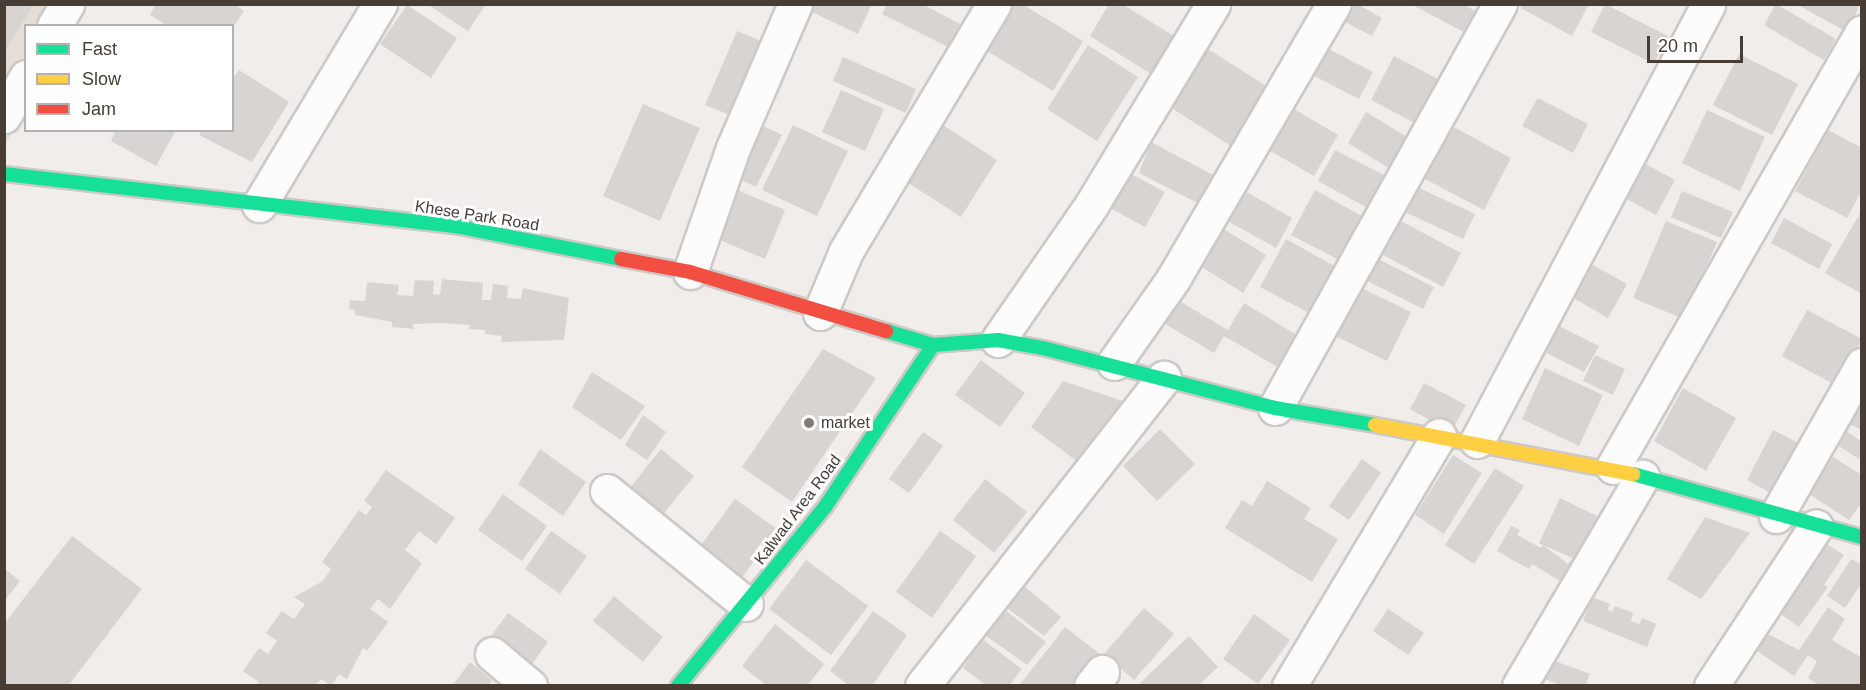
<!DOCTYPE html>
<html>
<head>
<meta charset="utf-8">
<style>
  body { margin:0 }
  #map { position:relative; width:1866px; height:690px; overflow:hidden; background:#f0edea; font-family:Arial,sans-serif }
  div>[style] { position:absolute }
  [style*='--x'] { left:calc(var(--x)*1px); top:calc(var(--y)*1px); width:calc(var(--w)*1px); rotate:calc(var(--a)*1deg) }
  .residential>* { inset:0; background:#e5ded7 }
  .building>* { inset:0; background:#d8d4d1 }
  .roads { filter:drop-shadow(2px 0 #cdc9c6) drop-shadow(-2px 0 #cdc9c6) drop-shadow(0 2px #cdc9c6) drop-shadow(0 -2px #cdc9c6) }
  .street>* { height:33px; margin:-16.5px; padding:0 16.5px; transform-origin:16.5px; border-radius:16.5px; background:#fdfcfc }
  .fast>* { height:14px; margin:-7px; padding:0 7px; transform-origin:7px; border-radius:7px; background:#16e098 }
  .slow>* { height:14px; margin:-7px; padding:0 7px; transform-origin:7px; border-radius:7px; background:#ffcf43 }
  .jam>* { height:14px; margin:-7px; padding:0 7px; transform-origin:7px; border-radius:7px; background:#f24e42 }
  .dots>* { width:16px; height:16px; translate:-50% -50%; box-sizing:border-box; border:3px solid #fff; border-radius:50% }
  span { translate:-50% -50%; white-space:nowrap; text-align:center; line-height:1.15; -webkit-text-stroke:6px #fff; paint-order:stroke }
  .street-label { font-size:16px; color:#473d35 }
  .poi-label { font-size:16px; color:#473d35 }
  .left { translate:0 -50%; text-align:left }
  .frame { position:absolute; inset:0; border:6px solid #473d35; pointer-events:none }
  .legend { position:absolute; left:24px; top:24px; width:210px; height:108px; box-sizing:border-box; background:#fff; border:2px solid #b5b1ae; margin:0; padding:8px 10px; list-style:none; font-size:18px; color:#473d35 }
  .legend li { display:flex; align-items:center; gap:12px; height:30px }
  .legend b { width:30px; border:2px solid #b5b1ae }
  .scale { position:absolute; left:1647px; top:36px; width:96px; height:27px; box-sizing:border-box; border:3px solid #473d35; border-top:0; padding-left:8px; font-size:18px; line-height:21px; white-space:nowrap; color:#473d35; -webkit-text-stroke:4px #fff; paint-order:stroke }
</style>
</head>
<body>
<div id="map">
  <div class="residential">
    <i style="clip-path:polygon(5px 5px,82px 5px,71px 25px,26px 26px,25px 107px,5px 146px)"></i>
  </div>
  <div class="building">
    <i style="clip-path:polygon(4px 4px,34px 4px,4px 52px)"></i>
    <i style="clip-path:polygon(156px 4px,234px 4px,244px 11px,232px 29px,232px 26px,168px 26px,150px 15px)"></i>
    <i style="clip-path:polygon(427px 4px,486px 4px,468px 31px)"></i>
    <i style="clip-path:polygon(815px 4px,872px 4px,858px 34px,812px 12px)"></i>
    <i style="clip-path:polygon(887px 4px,922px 4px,960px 24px,948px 47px,882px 14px)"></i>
    <i style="clip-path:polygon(1008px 4px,1022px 4px,1083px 41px,1053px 91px,982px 48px)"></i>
    <i style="clip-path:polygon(1109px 4px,1122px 4px,1174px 36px,1151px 74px,1090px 36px)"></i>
    <i style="clip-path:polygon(1341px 4px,1357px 4px,1382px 18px,1372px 36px,1335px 17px)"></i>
    <i style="clip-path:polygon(1411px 4px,1463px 4px,1482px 15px,1471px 36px)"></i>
    <i style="clip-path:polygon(1523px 4px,1589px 4px,1572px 36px,1521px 8px)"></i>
    <i style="clip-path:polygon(1605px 4px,1668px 36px,1654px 64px,1591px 32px)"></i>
    <i style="clip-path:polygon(1776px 4px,1836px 39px,1824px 60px,1764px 25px)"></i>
    <i style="clip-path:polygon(1796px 4px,1854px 4px,1859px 7px,1847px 32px)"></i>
    <i style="clip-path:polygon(407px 5px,457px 38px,431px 78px,380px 44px)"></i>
    <i style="clip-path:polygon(737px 31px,769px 44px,737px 118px,705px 105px)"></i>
    <i style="clip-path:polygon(1317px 43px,1373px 72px,1359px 99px,1303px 70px)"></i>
    <i style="clip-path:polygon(1088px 45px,1138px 77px,1097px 141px,1047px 109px)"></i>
    <i style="clip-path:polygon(1206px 48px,1268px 87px,1231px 146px,1170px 107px)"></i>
    <i style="clip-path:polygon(1739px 54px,1798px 84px,1772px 135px,1713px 105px)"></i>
    <i style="clip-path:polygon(1394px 56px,1440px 80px,1417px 124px,1371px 100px)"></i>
    <i style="clip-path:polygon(843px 57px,916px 89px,906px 113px,833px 81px)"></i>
    <i style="clip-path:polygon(239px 70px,289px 102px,252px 162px,199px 135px,202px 130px,232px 130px,232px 80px)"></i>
    <i style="clip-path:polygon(841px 90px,884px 109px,865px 151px,822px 132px)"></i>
    <i style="clip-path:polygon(1538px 98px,1588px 124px,1573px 153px,1522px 126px)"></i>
    <i style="clip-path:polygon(1284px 103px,1338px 135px,1314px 176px,1260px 145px)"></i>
    <i style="clip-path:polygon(643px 104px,700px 128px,660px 221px,603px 196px)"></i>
    <i style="clip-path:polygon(1707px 110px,1765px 137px,1740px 191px,1682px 163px)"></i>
    <i style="clip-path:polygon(1366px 112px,1412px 140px,1393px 171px,1348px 143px)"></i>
    <i style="clip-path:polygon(938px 122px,997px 160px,961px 217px,902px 179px)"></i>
    <i style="clip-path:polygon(757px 123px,782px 135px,756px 187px,731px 175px)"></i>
    <i style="clip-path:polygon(793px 125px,848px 151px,817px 216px,762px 190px)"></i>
    <i style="clip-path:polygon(1450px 125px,1511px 158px,1484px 210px,1423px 178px)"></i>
    <i style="clip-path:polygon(116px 130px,176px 130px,156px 166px,111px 141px)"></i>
    <i style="clip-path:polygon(1828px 130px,1862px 148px,1862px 190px,1847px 218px,1795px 191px)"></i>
    <i style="clip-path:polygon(1151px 142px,1217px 177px,1203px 206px,1139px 173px)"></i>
    <i style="clip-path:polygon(1335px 150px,1394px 180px,1377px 213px,1318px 181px)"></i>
    <i style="clip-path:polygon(1631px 156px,1675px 180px,1656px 215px,1612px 191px)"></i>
    <i style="clip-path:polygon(1131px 174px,1165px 192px,1145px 227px,1110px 208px)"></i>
    <i style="clip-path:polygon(1234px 185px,1292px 218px,1276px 248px,1217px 215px)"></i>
    <i style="clip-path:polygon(730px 187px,785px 210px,765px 259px,710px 236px)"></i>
    <i style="clip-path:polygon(1417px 187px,1475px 214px,1463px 239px,1405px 212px)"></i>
    <i style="clip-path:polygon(1315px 190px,1362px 216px,1339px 260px,1291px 235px)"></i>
    <i style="clip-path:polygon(1682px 191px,1733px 212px,1721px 238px,1671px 217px)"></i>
    <i style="clip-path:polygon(1862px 210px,1862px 294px,1825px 273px)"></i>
    <i style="clip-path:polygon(1784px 218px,1832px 244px,1819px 269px,1771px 243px)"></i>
    <i style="clip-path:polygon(1401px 221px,1461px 253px,1443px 287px,1383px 255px)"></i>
    <i style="clip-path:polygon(1666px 221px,1717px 242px,1684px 319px,1633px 298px)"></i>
    <i style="clip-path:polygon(1217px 225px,1266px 255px,1243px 293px,1194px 262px)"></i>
    <i style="clip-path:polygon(1286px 239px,1336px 267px,1311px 314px,1260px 287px)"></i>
    <i style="clip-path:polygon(1378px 259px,1434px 287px,1423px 309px,1367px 281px)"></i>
    <i style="clip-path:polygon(1584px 260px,1627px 284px,1608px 318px,1565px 293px)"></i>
    <i style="clip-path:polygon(442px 279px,483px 283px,482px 300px,491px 300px,493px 284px,508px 286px,507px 298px,521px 299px,523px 288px,569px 298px,564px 340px,501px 342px,502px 336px,485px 334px,485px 330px,469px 329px,470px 325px,443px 323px,412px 324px,414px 329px,392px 327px,392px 322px,355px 315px,355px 310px,349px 309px,350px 300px,365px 301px,367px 282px,399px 285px,397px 295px,413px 296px,415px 280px,434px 281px,433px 294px,440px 295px)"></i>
    <i style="clip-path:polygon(1349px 282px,1411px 312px,1387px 361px,1325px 331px)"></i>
    <i style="clip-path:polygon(1176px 299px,1228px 330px,1244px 303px,1305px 340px,1286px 372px,1224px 336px,1214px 353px,1162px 322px)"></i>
    <i style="clip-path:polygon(1807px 310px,1862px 339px,1837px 386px,1782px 356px)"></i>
    <i style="clip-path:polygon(1549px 321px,1599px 346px,1584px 372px,1535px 347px)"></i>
    <i style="clip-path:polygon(823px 349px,876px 378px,792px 502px,742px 467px)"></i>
    <i style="clip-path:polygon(1595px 355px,1625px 369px,1613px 395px,1583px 381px)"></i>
    <i style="clip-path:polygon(981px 360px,1025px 393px,1000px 427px,955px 395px)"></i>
    <i style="clip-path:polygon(1545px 368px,1603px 395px,1579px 446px,1522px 419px)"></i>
    <i style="clip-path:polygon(592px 372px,645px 406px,621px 440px,572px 407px)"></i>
    <i style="clip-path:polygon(1063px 381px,1129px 403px,1082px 465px,1031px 427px)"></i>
    <i style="clip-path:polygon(1862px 381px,1862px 430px,1841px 420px)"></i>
    <i style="clip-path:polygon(1424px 383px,1466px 405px,1451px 432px,1410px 409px)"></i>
    <i style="clip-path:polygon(1683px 388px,1736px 418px,1706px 471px,1654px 441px)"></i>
    <i style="clip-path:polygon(643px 415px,666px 432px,647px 460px,625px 445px)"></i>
    <i style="clip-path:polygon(1160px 429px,1195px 464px,1157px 501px,1123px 466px)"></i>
    <i style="clip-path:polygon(1773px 430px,1802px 445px,1776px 496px,1747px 480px)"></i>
    <i style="clip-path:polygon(1846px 431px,1862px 442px,1859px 459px,1837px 445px)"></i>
    <i style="clip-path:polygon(923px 432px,943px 446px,909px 493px,889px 479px)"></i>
    <i style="clip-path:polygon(540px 449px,586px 482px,563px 516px,518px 484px)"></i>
    <i style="clip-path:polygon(661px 449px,694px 476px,657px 522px,624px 495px)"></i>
    <i style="clip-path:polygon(1826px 453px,1862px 475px,1862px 502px,1849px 520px,1803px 490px)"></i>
    <i style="clip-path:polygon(1453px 455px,1482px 473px,1444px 534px,1415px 515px)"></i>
    <i style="clip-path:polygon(1362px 459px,1381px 473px,1349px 520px,1329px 506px)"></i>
    <i style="clip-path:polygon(1495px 468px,1524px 486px,1474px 564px,1445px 545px)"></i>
    <i style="clip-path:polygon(386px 470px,455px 518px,436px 544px,419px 531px,405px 550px,422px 563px,390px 609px,378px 599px,370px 609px,388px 622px,367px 651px,363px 648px,347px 679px,339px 674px,331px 686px,321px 679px,316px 686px,257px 686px,259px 682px,243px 671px,259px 648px,268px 654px,277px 641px,266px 633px,282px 611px,294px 619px,305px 604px,294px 597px,323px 581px,331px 569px,322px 562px,359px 510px,366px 515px,372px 507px,364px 501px)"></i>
    <i style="clip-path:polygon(985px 479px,1027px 512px,994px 553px,953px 520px)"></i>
    <i style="clip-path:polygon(1267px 481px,1311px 508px,1304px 519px,1338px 539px,1312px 582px,1225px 528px,1242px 500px,1252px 506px)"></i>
    <i style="clip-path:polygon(503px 494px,547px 526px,522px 561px,478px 530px)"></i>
    <i style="clip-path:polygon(1560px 498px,1597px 516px,1577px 560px,1543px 545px,1568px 564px,1570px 561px,1585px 569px,1573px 589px,1532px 564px,1529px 569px,1497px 551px,1511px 526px,1520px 530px,1517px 535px,1541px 548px,1543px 545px,1539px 543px)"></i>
    <i style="clip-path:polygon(735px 499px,777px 529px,735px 587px,693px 556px)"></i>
    <i style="clip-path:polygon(1705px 517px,1750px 533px,1701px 599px,1667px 579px)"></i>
    <i style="clip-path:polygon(551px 531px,587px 556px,560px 594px,525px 569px)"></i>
    <i style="clip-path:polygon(940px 531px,976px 556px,932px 618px,896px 592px)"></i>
    <i style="clip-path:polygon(72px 536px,142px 589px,68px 686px,4px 686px,4px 624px)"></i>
    <i style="clip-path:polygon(1825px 543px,1844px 555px,1824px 585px,1828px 587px,1799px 627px,1779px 613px)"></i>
    <i style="clip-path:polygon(1851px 559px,1862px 565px,1862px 582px,1845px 608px,1827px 596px)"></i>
    <i style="clip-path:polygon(806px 560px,868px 606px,831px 655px,769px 609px)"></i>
    <i style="clip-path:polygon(4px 568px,20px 581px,4px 602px)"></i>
    <i style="clip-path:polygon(1025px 587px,1061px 617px,1044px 636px,1007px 608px)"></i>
    <i style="clip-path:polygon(614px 596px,663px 637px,643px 662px,593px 621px)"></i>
    <i style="clip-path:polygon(1592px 597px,1610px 604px,1607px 610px,1612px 612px,1615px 606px,1633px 613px,1631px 621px,1639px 624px,1642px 618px,1656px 624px,1647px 647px,1583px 621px)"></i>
    <i style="clip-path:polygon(1828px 607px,1845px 619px,1832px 640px,1862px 658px,1862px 686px,1820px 686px,1808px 678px,1817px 661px,1808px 655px,1794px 676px,1756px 650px,1768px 634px,1799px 650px)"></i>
    <i style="clip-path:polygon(1144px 608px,1174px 634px,1134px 680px,1104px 654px)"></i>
    <i style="clip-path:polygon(1388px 609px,1424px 633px,1408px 655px,1373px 631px)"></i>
    <i style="clip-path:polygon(1005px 610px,1046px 642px,1027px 665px,985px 635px)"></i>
    <i style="clip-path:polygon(873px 611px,907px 635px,872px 686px,850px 686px,830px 671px)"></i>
    <i style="clip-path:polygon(508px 613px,548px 642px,526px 672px,486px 643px)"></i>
    <i style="clip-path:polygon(1254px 614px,1290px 640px,1258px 684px,1223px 659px)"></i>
    <i style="clip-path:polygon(775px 624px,824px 664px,807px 686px,767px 686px,742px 666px)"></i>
    <i style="clip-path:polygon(1065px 627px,1101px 655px,1077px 686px,1019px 686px)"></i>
    <i style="clip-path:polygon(1189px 636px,1218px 667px,1198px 686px,1142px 686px,1140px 683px)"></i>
    <i style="clip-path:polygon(982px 639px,1022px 669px,1009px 686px,987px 686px,963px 668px)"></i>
    <i style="clip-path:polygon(1547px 658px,1590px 674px,1585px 686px,1563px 686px,1540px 677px)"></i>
    <i style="clip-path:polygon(470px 662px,492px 680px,488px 686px,452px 686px)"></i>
  </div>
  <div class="roads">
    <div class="street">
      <i style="--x:54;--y:26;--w:26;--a:-59"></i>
      <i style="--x:4;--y:116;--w:45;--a:-60.6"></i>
      <i style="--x:259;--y:205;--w:235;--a:-59"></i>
      <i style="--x:690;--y:272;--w:131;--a:-70.9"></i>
      <i style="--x:733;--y:148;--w:157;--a:-66.7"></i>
      <i style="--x:820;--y:313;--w:67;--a:-67.2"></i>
      <i style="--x:846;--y:251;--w:288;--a:-59.1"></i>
      <i style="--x:998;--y:340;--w:165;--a:-55.3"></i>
      <i style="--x:1092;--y:204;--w:234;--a:-58.8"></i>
      <i style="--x:1114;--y:363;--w:103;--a:-54.9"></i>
      <i style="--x:1173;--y:279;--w:319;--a:-59.7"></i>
      <i style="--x:1275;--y:408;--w:462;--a:-60.9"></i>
      <i style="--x:1477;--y:441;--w:494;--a:-62.1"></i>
      <i style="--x:1613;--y:467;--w:501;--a:-60.21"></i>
      <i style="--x:607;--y:491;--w:179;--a:39.1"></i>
      <i style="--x:1776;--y:516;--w:174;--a:-60.3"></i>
      <i style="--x:492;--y:654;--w:50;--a:40.1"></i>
      <i style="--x:922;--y:686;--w:392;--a:-51.9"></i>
      <i style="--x:1091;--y:686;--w:18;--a:-52"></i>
      <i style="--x:1289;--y:686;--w:292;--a:-59.1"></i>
      <i style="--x:1519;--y:686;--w:243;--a:-59.5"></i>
      <i style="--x:1711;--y:686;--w:191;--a:-56.7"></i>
    </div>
    <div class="fast">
      <i style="--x:4;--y:174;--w:459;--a:6.6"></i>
      <i style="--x:460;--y:227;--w:164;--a:11.2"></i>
      <i style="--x:886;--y:331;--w:49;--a:16.6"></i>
      <i style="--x:933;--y:345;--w:65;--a:-4.4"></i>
      <i style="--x:998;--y:340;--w:46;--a:10.1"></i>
      <i style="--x:1043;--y:348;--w:240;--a:14.5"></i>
      <i style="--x:1275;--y:408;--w:101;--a:9.6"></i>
      <i style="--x:1633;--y:474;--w:238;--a:15.4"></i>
      <i style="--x:678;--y:686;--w:232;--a:-50.6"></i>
      <i style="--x:825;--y:507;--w:195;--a:-56.3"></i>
    </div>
    <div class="slow">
      <i style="--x:1375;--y:425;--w:263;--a:10.8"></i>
    </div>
    <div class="jam">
      <i style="--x:621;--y:259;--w:70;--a:10.7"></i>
      <i style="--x:690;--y:272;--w:205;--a:16.8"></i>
    </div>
  </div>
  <div class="dots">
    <i style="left:809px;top:423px;background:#827b74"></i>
  </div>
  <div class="street-label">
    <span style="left:477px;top:216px;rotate:9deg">Khese Park Road</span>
    <span style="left:798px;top:510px;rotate:-53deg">Kalwad Area Road</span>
  </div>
  <div class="poi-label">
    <span class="left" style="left:821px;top:423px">market</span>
  </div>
  <div class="frame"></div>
  <ul class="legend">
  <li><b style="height:8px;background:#16e098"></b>Fast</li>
  <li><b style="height:8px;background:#ffcf43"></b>Slow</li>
  <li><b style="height:8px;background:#f24e42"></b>Jam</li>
  </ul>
  <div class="scale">20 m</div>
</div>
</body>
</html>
